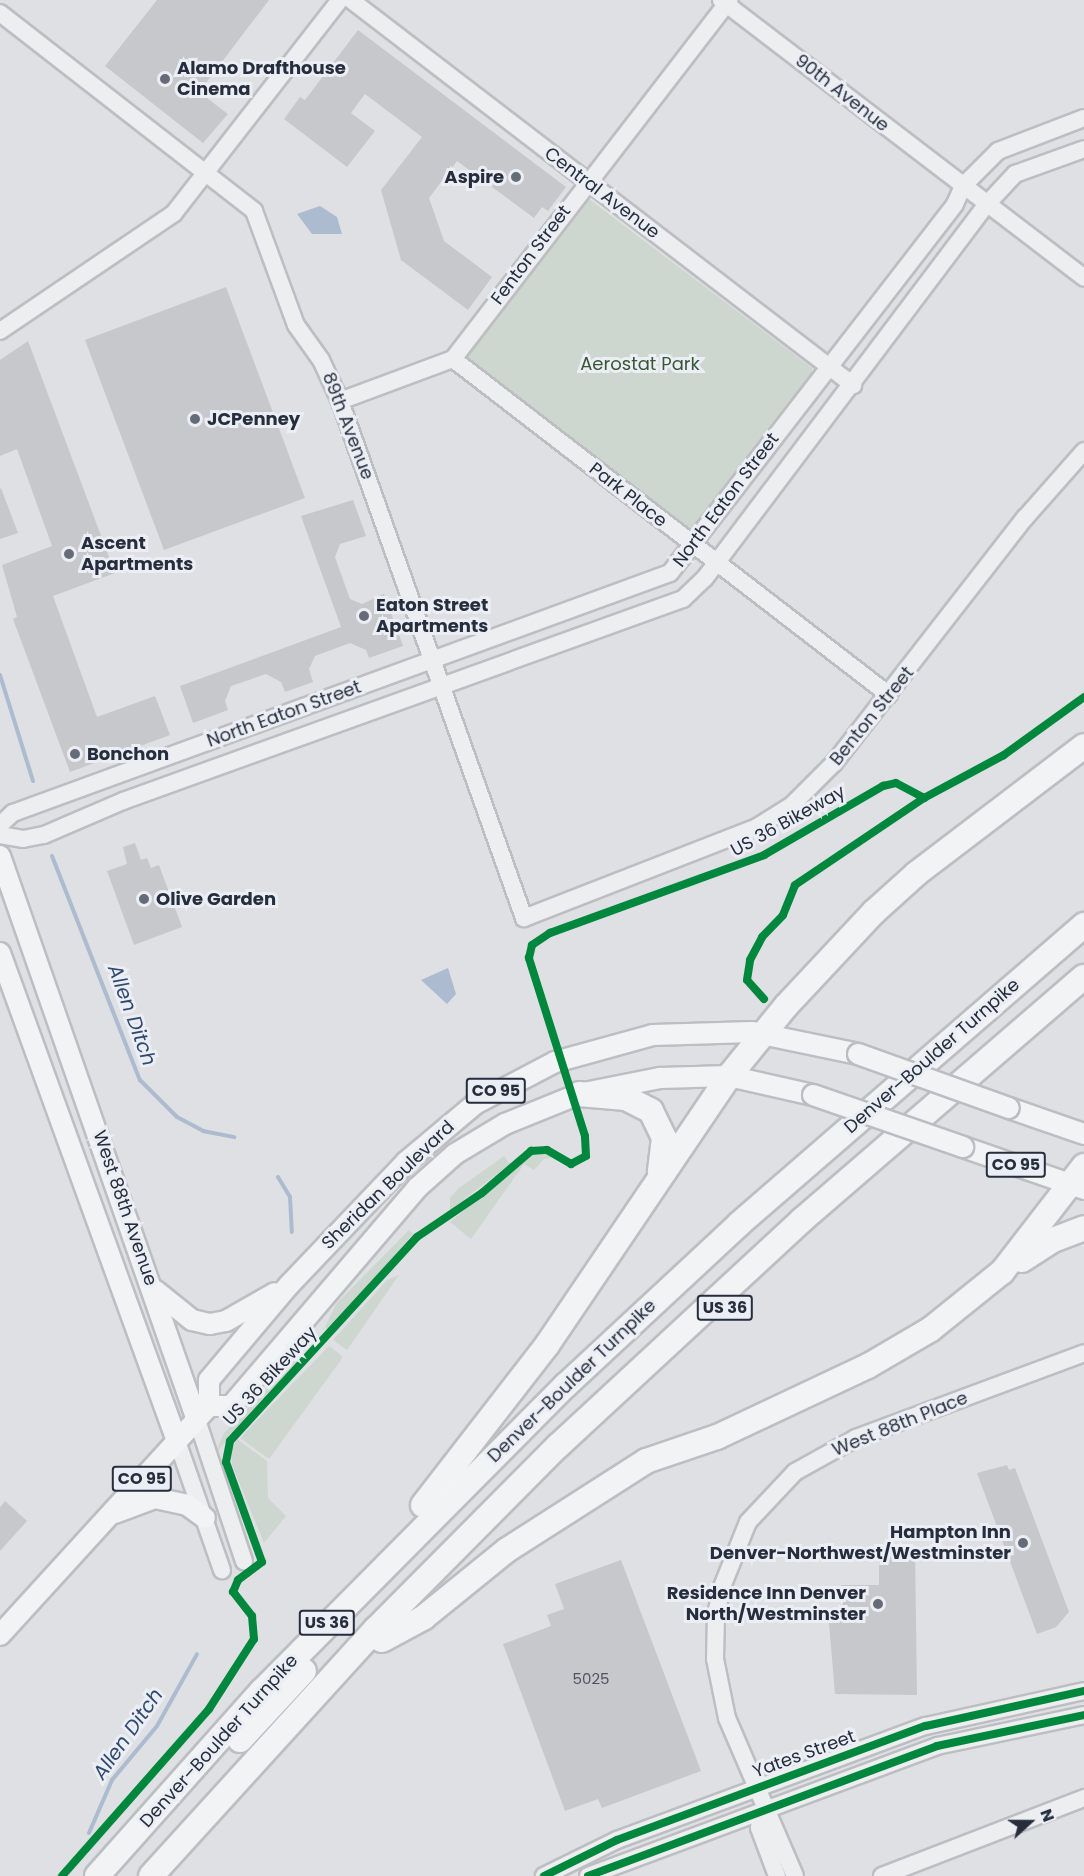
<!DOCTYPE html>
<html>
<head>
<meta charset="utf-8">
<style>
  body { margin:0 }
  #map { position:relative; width:1084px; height:1876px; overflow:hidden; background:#dee0e4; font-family:Poppins,sans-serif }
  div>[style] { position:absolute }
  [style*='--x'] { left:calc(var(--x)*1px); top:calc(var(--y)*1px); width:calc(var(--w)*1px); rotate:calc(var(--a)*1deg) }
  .green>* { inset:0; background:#ced7cf }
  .water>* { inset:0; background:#acbbcf }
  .stream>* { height:4px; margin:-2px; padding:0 2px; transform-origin:2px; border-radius:2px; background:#acbbcf }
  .building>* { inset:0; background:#c6c8cc }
  .roads { filter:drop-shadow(2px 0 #bdbec2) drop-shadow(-2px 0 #bdbec2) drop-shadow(0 2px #bdbec2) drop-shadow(0 -2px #bdbec2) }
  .minor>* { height:16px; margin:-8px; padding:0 8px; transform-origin:8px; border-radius:8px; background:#edeef0 }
  .major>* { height:20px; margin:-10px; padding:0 10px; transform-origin:10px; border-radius:10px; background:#f2f3f4 }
  .highway>* { height:24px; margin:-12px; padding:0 12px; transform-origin:12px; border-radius:12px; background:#f2f3f4 }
  .bridges { filter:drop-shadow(2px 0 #bbbdc1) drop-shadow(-2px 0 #bbbdc1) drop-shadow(0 2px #bbbdc1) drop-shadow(0 -2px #bbbdc1) }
  .major-bridge>* { height:20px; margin:-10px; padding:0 10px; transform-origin:10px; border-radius:10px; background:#f2f3f4 }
  .cycleway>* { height:8px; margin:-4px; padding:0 4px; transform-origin:4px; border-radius:4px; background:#00873e }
  .dots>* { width:16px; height:16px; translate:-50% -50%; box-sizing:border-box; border:3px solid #ebeef4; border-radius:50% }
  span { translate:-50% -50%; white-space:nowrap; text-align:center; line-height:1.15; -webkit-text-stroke:6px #ebeef4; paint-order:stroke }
  .number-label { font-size:15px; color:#4f5461 }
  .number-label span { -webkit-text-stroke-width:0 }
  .shield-label span { padding:2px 4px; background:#ebeef4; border:2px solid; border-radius:4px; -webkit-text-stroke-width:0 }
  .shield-label { font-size:16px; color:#262d3c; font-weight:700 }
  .poi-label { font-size:18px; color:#262d3c; font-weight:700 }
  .left { translate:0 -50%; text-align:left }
  .right { translate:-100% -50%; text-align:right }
  .street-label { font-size:18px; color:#262d3c }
  .park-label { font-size:18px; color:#385734 }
  .water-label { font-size:20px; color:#31496e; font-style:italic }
  .north { position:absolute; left:1000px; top:1792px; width:60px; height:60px; -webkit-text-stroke:4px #ebeef4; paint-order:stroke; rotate:69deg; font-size:16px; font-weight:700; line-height:24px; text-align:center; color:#262d3c }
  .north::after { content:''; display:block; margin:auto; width:21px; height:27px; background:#262d3c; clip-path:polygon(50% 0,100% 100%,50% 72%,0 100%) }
</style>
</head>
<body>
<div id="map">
  <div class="green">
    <i style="clip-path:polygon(589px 199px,812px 368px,813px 376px,692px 530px,467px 360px,468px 351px,572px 214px)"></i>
    <i style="clip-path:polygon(545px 1152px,556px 1157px,544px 1159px,534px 1170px,524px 1164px,471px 1239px,450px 1222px,532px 1155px)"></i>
    <i style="clip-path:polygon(504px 1156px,510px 1164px,450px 1210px,450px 1198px,459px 1188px)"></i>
    <i style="clip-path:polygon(409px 1230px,413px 1234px,328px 1331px,325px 1327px,336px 1304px)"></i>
    <i style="clip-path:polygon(399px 1275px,347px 1350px,333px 1340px,387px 1280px)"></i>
    <i style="clip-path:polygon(329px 1346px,342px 1356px,341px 1360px,269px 1459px,240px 1438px)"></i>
    <i style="clip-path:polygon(296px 1360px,300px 1364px,263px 1397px,215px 1454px,224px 1433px)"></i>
    <i style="clip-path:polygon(237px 1439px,267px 1461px,268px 1498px,286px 1516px,264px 1543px,232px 1465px,231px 1450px)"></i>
  </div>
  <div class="water">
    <i style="clip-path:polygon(320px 206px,337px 217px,342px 234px,312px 234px,297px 214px)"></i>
    <i style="clip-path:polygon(448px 968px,456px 994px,447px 1004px,421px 980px)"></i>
  </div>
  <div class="stream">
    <i style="--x:0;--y:675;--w:111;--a:72.7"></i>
    <i style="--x:52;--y:856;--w:241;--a:68.6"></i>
    <i style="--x:140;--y:1080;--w:52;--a:45"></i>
    <i style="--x:177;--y:1117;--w:30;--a:28"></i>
    <i style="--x:203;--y:1131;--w:32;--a:11"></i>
    <i style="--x:278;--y:1177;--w:23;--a:59"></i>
    <i style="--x:290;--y:1197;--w:35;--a:87"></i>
    <i style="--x:89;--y:1833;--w:58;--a:-66.5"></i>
    <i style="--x:112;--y:1780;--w:70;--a:-50.2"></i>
    <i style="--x:157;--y:1726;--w:82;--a:-60.9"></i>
  </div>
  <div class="building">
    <i style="clip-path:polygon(157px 0,269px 0,199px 92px,228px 114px,203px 143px,105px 66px)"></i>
    <i style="clip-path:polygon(358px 30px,566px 187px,548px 211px,542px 207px,534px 218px,457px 161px,429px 198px,444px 241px,492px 277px,468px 310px,401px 260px,381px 190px,422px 137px,365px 94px,351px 113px,375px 131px,347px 167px,284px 119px,300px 97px,305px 100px)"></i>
    <i style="clip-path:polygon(226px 287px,305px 498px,164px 550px,85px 340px)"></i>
    <i style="clip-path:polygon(28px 341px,115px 573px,53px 596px,97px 717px,155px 696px,170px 735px,70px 772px,13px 619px,17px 617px,2px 565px,52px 546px,17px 449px,0 456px,0 360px)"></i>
    <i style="clip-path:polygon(1px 488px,18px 533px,0 539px,0 489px)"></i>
    <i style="clip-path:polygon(353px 500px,366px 536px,340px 544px,335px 557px,350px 599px,362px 604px,384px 594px,403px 646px,369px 658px,366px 650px,350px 643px,315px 656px,309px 669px,313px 682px,285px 692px,281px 682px,266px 674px,231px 686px,225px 701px,228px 710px,193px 723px,180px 686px,341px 627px,301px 516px)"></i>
    <i style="clip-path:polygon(135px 843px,141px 860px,147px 858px,151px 868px,159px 865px,182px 927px,134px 945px,107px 871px,127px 864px,123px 847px)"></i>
    <i style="clip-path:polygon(1007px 1465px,1009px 1470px,1015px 1468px,1069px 1612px,1056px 1627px,1037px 1634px,977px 1473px)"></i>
    <i style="clip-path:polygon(5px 1501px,27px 1521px,0 1551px,0 1507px)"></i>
    <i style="clip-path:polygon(879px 1549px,915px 1549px,917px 1695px,835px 1694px,829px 1623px,840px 1623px,841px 1585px,879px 1585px)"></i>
    <i style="clip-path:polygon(621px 1560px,701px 1771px,602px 1808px,598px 1799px,565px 1811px,503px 1644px,551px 1626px,547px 1615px,564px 1609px,555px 1584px)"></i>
  </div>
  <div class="roads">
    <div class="minor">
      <i style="--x:351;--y:0;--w:633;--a:37.49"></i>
      <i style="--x:721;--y:0;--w:457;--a:37.4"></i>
      <i style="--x:0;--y:13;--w:322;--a:37.9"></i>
      <i style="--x:254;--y:211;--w:121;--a:69.8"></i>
      <i style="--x:296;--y:325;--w:43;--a:54.5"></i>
      <i style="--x:321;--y:360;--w:45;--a:65.1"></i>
      <i style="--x:340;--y:401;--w:549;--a:70.41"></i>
      <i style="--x:524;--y:918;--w:250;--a:-21.3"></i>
      <i style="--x:757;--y:827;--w:41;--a:-32.2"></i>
      <i style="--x:792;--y:805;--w:59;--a:-45"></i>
      <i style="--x:834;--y:763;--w:311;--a:-52.1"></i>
      <i style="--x:1025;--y:518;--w:89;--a:-48.6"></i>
      <i style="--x:0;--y:331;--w:210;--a:-34.1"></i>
      <i style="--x:174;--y:213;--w:270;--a:-52.1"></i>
      <i style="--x:453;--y:359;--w:550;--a:37.62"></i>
      <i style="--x:340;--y:401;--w:121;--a:-20.4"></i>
      <i style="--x:453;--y:359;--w:453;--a:-52.4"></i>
      <i style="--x:0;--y:825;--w:18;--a:-43"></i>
      <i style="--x:13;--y:813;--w:699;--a:-20.07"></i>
      <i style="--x:670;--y:573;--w:466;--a:-52.3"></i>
      <i style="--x:955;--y:204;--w:20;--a:-66"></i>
      <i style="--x:963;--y:186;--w:49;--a:-45"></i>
      <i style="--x:998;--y:151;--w:92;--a:-21"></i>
      <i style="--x:0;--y:835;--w:23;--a:10"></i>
      <i style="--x:23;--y:839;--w:21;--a:-11"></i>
      <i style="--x:44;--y:835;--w:86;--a:-23.3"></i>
      <i style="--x:123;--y:801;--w:595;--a:-19.84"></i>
      <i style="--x:683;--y:599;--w:30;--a:-44"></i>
      <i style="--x:705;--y:578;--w:470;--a:-53"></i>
      <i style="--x:988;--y:203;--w:40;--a:-47"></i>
      <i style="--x:1015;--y:174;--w:73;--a:-19.9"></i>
      <i style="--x:197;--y:1420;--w:149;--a:71.6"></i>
      <i style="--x:177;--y:1441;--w:137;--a:70.8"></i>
      <i style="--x:763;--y:1810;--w:18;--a:103"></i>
      <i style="--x:759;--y:1828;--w:51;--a:69.4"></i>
      <i style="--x:544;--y:1876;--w:81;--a:-26.3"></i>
      <i style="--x:617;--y:1840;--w:329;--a:-20.3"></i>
      <i style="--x:926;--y:1726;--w:162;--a:-12.5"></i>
      <i style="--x:588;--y:1876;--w:372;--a:-20.4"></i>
      <i style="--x:937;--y:1746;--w:150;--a:-11.9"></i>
      <i style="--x:795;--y:1876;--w:172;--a:-113.3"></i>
      <i style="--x:727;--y:1718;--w:60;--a:-101.5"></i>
      <i style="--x:715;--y:1659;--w:45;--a:-88.7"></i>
      <i style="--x:716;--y:1614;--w:28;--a:-77"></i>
      <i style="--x:722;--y:1587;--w:70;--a:-68.2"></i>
      <i style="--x:748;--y:1522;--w:69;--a:-46.8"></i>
      <i style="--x:795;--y:1472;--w:70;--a:-29.1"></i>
      <i style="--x:856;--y:1438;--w:243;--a:-20.4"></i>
      <i style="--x:882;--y:1876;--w:217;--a:-21.1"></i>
    </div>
    <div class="major">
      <i style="--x:0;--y:856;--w:597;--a:70.75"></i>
      <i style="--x:0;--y:953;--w:519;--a:70.06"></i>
      <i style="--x:1009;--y:1108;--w:79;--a:19.1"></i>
      <i style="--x:963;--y:1147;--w:128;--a:19.1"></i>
      <i style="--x:156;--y:1291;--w:46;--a:38.9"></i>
      <i style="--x:192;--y:1320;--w:18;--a:13"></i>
      <i style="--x:210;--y:1324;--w:16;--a:-11"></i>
      <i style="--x:226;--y:1321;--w:56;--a:-29.7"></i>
      <i style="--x:209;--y:1406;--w:22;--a:0"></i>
      <i style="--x:231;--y:1406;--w:287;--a:-49.5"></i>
      <i style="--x:417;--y:1188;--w:51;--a:-41.8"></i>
      <i style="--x:455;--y:1154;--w:58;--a:-31"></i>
      <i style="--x:505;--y:1124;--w:80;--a:-22.1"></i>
      <i style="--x:579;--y:1094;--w:83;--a:-11.2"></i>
      <i style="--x:660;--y:1078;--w:69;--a:-1.7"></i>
      <i style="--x:729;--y:1076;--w:86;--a:12.7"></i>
      <i style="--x:115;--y:1513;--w:43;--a:-20.6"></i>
      <i style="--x:155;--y:1498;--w:33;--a:12"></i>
      <i style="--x:187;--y:1505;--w:22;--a:36"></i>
      <i style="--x:0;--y:1635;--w:310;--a:-47.6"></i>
      <i style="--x:209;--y:1406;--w:26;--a:-90"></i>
      <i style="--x:209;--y:1380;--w:124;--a:-49.9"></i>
      <i style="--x:289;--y:1285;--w:170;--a:-46.4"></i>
      <i style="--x:406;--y:1162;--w:90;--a:-40"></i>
      <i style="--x:475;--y:1104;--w:90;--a:-27.7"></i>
      <i style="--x:555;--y:1062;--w:102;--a:-15.4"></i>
      <i style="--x:653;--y:1035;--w:99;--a:-1.7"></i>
      <i style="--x:752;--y:1032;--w:108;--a:11.7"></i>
    </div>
    <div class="highway">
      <i style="--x:579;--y:1094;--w:47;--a:4.9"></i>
      <i style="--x:626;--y:1098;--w:28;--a:27"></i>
      <i style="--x:651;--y:1111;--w:30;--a:64"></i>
      <i style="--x:664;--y:1138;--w:34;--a:97"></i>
      <i style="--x:1022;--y:1260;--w:37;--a:-33"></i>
      <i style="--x:1053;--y:1240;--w:33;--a:-21"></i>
      <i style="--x:423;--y:1505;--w:202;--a:-52.2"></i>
      <i style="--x:547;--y:1345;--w:325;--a:-55.9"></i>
      <i style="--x:729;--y:1076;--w:90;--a:-50.8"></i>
      <i style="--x:786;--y:1006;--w:129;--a:-46.9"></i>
      <i style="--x:874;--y:912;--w:57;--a:-42.1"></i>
      <i style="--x:916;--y:874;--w:211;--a:-37.3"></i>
      <i style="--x:382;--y:1640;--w:47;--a:-28.2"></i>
      <i style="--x:423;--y:1618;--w:108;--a:-39"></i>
      <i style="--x:507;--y:1550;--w:165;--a:-32.6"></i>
      <i style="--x:646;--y:1461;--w:75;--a:-18.7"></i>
      <i style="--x:717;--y:1437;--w:167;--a:-25.2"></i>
      <i style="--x:868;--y:1366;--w:73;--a:-30.4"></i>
      <i style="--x:931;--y:1329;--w:91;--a:-38.8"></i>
      <i style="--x:1002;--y:1272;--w:134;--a:-52.3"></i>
      <i style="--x:240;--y:1740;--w:94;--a:-47.2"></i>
      <i style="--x:97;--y:1876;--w:248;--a:-48.3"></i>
      <i style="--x:262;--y:1691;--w:431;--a:-45.2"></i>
      <i style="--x:566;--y:1385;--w:236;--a:-42.9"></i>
      <i style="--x:739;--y:1224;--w:457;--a:-40.9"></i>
      <i style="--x:151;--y:1876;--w:334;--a:-47.7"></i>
      <i style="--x:376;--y:1629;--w:258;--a:-45.2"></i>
      <i style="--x:558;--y:1446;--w:333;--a:-42.8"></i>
      <i style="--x:802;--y:1220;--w:372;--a:-40.8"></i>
    </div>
  </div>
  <div class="bridges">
    <div class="major-bridge">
      <i style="--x:858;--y:1054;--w:160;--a:19.7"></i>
      <i style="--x:813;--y:1095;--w:159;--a:19.1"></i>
    </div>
  </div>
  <div class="cycleway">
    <i style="--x:764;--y:999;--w:25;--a:-132"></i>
    <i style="--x:747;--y:980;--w:20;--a:-81"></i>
    <i style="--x:750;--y:960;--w:26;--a:-62"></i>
    <i style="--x:762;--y:937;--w:30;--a:-46"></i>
    <i style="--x:783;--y:915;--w:32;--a:-68"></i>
    <i style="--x:795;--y:885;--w:156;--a:-34"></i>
    <i style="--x:62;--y:1876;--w:222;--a:-48.6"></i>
    <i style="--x:209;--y:1709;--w:83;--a:-57.3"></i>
    <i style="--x:254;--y:1639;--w:23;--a:-95"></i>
    <i style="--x:252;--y:1616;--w:31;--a:-128"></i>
    <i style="--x:233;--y:1592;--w:13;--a:-67"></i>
    <i style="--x:238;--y:1580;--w:30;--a:-37"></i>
    <i style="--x:262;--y:1562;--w:106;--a:-109.8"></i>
    <i style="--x:226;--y:1462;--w:21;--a:-79"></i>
    <i style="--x:230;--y:1441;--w:277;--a:-47.5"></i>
    <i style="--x:417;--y:1237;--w:78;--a:-34.1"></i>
    <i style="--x:482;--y:1193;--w:65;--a:-40.6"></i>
    <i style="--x:531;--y:1151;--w:16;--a:-4"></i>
    <i style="--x:547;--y:1150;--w:28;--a:30"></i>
    <i style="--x:571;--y:1164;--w:17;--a:-28"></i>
    <i style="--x:586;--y:1156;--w:20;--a:-93"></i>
    <i style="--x:585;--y:1136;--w:187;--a:-107.5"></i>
    <i style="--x:529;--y:958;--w:13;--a:-77"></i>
    <i style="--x:532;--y:945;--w:22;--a:-34"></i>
    <i style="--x:550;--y:933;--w:228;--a:-20"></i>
    <i style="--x:764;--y:855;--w:138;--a:-30.1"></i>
    <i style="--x:883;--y:786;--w:13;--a:-13"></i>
    <i style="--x:896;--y:783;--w:32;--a:28"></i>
    <i style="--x:924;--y:798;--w:91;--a:-28.3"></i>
    <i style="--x:1004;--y:755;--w:99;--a:-35.9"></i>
    <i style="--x:544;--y:1876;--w:81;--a:-26.3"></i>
    <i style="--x:617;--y:1840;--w:329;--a:-20.3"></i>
    <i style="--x:926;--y:1726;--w:162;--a:-12.5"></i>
    <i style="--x:588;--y:1876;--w:372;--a:-20.4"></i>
    <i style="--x:937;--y:1746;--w:150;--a:-11.9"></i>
  </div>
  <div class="dots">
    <i style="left:165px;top:79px;background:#666c77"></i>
    <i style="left:516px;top:177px;background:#666c77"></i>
    <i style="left:195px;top:419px;background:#666c77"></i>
    <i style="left:69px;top:554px;background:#666c77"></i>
    <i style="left:364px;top:616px;background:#666c77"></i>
    <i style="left:75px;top:754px;background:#666c77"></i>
    <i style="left:144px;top:899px;background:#666c77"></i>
    <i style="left:1023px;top:1543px;background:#666c77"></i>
    <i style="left:878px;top:1604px;background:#666c77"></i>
  </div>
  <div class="number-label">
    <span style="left:591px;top:1679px">5025</span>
  </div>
  <div class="shield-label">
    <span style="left:496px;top:1091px">CO 95</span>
    <span style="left:1016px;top:1165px">CO 95</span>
    <span style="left:725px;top:1308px">US 36</span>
    <span style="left:142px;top:1479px">CO 95</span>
    <span style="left:327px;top:1623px">US 36</span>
  </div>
  <div class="poi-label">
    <span class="left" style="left:177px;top:79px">Alamo Drafthouse<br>Cinema</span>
    <span class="right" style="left:504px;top:177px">Aspire</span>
    <span class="left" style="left:207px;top:419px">JCPenney</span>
    <span class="left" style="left:81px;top:554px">Ascent<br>Apartments</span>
    <span class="left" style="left:376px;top:616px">Eaton Street<br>Apartments</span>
    <span class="left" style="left:87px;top:754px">Bonchon</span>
    <span class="left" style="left:156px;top:899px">Olive Garden</span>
    <span class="right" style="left:1011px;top:1543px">Hampton Inn<br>Denver-Northwest/Westminster</span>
    <span class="right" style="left:866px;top:1604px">Residence Inn Denver<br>North/Westminster</span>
  </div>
  <div class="street-label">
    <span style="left:842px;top:93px;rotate:38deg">90th Avenue</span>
    <span style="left:602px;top:193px;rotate:37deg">Central Avenue</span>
    <span style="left:531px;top:255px;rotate:-53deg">Fenton Street</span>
    <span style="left:348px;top:426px;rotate:69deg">89th Avenue</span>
    <span style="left:628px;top:495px;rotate:38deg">Park Place</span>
    <span style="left:726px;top:500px;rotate:-53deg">North Eaton Street</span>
    <span style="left:284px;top:714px;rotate:-20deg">North Eaton Street</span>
    <span style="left:872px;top:716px;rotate:-51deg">Benton Street</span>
    <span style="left:788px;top:821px;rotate:-29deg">US 36 Bikeway</span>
    <span style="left:932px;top:1056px;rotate:-41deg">Denver–Boulder Turnpike</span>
    <span style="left:388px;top:1185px;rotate:-44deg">Sheridan Boulevard</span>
    <span style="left:125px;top:1208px;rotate:71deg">West 88th Avenue</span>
    <span style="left:270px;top:1376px;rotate:-47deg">US 36 Bikeway</span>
    <span style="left:572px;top:1381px;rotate:-44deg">Denver–Boulder Turnpike</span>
    <span style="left:900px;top:1424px;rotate:-22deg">West 88th Place</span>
    <span style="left:219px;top:1741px;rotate:-48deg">Denver–Boulder Turnpike</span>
    <span style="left:804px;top:1754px;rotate:-20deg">Yates Street</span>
  </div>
  <div class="park-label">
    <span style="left:640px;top:364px">Aerostat Park</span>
  </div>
  <div class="water-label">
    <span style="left:132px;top:1015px;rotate:70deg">Allen Ditch</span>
    <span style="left:128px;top:1734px;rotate:-55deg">Allen Ditch</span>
  </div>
  <div class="north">N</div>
</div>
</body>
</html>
